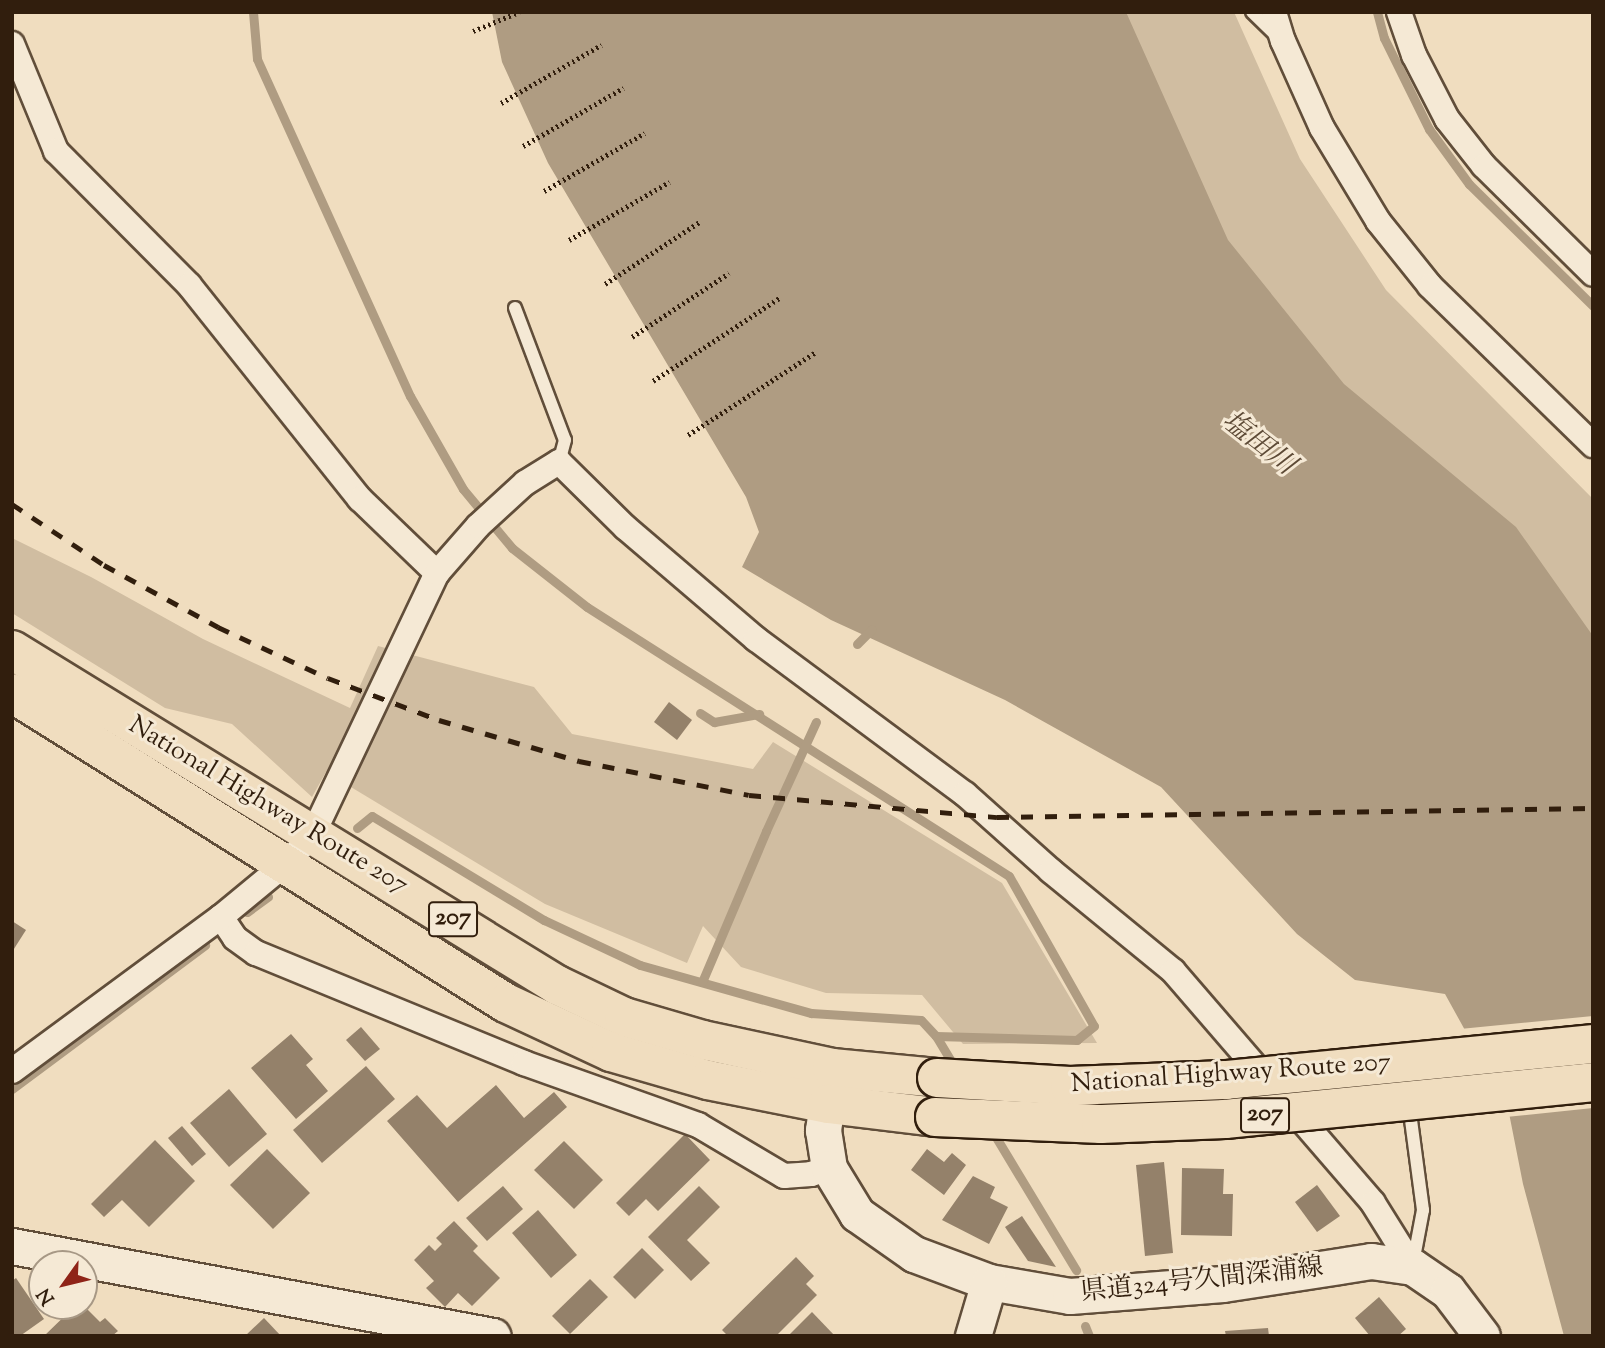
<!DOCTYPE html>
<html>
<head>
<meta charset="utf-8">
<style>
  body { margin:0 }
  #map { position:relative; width:1605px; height:1348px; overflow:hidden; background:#f0ddbf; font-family:"Sorts Mill Goudy","Noto Serif JP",serif }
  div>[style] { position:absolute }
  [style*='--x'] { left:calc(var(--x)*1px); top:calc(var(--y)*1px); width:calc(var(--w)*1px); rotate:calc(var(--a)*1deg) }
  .green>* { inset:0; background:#d0bda1 }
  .water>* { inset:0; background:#af9c82 }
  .pier>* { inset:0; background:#f0ddbf }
  .stream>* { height:9px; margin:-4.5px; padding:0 4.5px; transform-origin:4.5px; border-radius:4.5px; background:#af9c82 }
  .building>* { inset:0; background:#94816a }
  .path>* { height:4.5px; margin-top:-2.25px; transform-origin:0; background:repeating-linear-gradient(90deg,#311e0d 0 2px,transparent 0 5.5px) }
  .roads { filter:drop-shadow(2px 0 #614e3a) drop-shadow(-2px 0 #614e3a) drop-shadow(0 2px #614e3a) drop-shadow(0 -2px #614e3a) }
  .lane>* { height:12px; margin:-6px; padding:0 6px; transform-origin:6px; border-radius:6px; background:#f5e9d5 }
  .street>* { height:24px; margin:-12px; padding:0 12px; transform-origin:12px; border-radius:12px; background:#f5e9d5 }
  .secondary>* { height:35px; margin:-17.5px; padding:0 17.5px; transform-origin:17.5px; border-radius:17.5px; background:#f5e9d5 }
  .highway>* { height:38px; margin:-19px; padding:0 19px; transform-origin:19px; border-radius:19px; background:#f0ddbf }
  .rail>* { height:5px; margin-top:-2.5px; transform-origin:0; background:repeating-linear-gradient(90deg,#311e0d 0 12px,transparent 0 24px) }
  .bridges { filter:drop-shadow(2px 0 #311e0d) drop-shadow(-2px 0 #311e0d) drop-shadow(0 2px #311e0d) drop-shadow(0 -2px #311e0d) }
  .highway-bridge>* { height:38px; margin:-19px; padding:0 19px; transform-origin:19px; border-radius:19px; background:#f0ddbf }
  span { translate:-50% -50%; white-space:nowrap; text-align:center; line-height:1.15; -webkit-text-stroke:6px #f5e9d5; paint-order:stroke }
  .shield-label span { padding:2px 5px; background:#f5e9d5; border:2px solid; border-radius:5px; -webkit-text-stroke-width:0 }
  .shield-label { font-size:24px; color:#311e0d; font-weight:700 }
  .street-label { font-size:26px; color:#311e0d }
  .water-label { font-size:28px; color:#5d4a36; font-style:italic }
  .frame { position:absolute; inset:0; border:14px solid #311e0d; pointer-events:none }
  .north { position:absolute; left:28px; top:1250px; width:70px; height:70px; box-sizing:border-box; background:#f5e9d5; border:2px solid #a79885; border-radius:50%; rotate:236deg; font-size:19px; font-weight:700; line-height:28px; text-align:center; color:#311e0d }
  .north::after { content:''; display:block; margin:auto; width:24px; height:32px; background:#8f2418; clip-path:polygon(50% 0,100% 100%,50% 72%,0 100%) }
</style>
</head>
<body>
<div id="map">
  <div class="green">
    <i style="clip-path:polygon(914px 12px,1234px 12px,1300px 159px,1386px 290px,1593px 499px,1593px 729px)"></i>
    <i style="clip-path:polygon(12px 538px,91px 577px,203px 639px,350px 708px,378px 646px,534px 687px,572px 734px,753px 769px,773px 742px,1002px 883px,1097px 1043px,963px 1044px,922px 995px,826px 993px,741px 967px,703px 926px,687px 963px,545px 904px,326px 772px,312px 797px,232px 724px,165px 708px,12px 613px)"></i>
  </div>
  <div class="water">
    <i style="clip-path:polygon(492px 12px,1126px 12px,1228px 240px,1344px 384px,1516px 527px,1593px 636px,1593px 1336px,1564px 1336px,1523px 1184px,1508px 1108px,1445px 994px,1355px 980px,1297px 934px,1161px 787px,1005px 700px,831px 620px,742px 567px,759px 532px,746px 497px,548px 163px,502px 62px)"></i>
  </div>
  <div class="pier">
    <i style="clip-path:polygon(1593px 1016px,1593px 1108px,1506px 1117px,1460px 1029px)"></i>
  </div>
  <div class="stream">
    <i style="--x:253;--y:12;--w:47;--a:85.1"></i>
    <i style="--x:257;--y:59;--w:370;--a:65.6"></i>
    <i style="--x:410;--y:396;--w:107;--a:60.3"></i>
    <i style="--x:463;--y:489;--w:77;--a:50.3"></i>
    <i style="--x:512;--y:548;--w:95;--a:38.2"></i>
    <i style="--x:587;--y:607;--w:500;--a:32.52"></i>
    <i style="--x:1009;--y:876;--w:172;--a:60.5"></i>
    <i style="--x:1094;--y:1026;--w:22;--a:141"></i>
    <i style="--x:1077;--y:1040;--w:141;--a:-178.4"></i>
    <i style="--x:1377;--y:12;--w:27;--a:75"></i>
    <i style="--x:1384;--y:38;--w:102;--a:63.7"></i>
    <i style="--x:1429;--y:129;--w:68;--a:54"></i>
    <i style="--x:1469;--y:184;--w:174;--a:44.5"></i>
    <i style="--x:857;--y:644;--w:21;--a:-45"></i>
    <i style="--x:700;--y:713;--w:17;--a:33"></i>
    <i style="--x:714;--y:722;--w:46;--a:-10.1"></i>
    <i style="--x:357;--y:828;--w:19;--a:-39"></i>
    <i style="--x:372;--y:816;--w:201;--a:31.2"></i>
    <i style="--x:544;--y:920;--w:106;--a:25.1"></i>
    <i style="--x:640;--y:965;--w:178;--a:15.7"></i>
    <i style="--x:811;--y:1013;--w:110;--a:3.6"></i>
    <i style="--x:921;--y:1020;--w:22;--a:47"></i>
    <i style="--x:936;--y:1036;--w:37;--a:59"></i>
    <i style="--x:247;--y:912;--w:26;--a:-36"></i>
    <i style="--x:702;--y:982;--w:164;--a:-67"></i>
    <i style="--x:766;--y:831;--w:120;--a:-65.4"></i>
    <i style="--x:12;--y:1089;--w:241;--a:-36.7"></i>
    <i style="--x:991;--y:1129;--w:165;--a:58.9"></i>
    <i style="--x:1085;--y:1326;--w:11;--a:68"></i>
  </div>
  <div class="building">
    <i style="clip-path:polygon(669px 702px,692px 720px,677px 740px,654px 722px)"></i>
    <i style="clip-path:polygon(12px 921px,26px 930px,12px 952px)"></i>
    <i style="clip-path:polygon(361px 1027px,380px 1049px,365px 1061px,346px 1040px)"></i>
    <i style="clip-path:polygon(291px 1034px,313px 1059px,306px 1065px,328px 1091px,296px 1119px,251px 1068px)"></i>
    <i style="clip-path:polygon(366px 1066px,395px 1099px,322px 1163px,293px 1130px)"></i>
    <i style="clip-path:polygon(496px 1085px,524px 1118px,554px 1092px,567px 1107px,458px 1202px,387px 1121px,417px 1095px,447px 1128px)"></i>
    <i style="clip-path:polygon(229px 1089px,267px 1134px,229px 1167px,190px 1123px)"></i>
    <i style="clip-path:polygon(182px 1126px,206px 1154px,192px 1166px,168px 1138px)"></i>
    <i style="clip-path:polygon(685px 1134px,710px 1160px,658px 1211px,646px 1199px,629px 1216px,616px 1203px)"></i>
    <i style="clip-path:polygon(155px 1140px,195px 1181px,149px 1227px,122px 1200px,104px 1217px,91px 1204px)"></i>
    <i style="clip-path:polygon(564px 1141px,603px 1180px,574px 1209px,534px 1170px)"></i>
    <i style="clip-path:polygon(267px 1149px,310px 1193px,273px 1229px,230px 1185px)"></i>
    <i style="clip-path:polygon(927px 1149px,944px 1162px,952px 1153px,966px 1165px,944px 1195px,911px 1170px)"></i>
    <i style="clip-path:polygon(1164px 1162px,1173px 1253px,1145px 1256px,1136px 1165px)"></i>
    <i style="clip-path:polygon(1182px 1168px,1224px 1169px,1223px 1194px,1233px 1194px,1232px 1236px,1181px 1235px)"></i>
    <i style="clip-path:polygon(973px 1176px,995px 1187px,990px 1198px,1008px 1207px,989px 1244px,942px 1220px)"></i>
    <i style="clip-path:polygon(1317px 1185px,1340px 1216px,1317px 1232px,1295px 1202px)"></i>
    <i style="clip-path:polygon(503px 1186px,523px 1209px,487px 1241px,466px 1218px)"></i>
    <i style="clip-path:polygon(699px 1186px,720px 1207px,687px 1240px,710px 1263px,691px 1281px,648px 1237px)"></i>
    <i style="clip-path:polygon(538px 1210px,577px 1255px,551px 1278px,512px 1233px)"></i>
    <i style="clip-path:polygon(1022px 1216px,1056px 1267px,1028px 1261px,1005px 1227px)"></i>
    <i style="clip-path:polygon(454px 1221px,478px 1246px,473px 1251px,500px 1278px,472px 1306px,458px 1293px,445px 1307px,426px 1288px,434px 1281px,414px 1260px,429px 1245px,435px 1251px,442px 1244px,436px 1238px)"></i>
    <i style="clip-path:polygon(642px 1248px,664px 1270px,635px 1299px,613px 1277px)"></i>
    <i style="clip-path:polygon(796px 1257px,814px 1276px,806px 1284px,817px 1295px,776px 1336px,728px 1336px,722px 1330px)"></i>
    <i style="clip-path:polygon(16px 1278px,44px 1319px,20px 1336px,12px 1336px,12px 1281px)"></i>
    <i style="clip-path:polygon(590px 1279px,608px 1297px,570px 1334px,552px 1316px)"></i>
    <i style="clip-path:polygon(1379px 1297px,1406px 1329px,1398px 1336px,1370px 1336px,1355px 1318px)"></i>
    <i style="clip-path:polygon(75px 1306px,84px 1306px,100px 1322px,105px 1318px,118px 1331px,112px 1336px,44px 1336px)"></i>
    <i style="clip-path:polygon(812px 1312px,835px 1336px,788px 1336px)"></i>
    <i style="clip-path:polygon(264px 1318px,281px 1336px,245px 1336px)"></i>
    <i style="clip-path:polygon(1268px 1328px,1269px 1336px,1226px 1336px,1225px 1331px)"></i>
  </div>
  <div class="path">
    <i style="--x:473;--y:31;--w:50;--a:-22.4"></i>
    <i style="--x:501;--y:103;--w:116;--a:-30.1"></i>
    <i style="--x:523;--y:146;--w:116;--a:-30.1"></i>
    <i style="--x:544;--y:191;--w:116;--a:-29.9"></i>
    <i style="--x:569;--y:240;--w:116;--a:-30.1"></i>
    <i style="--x:605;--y:284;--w:115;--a:-33.3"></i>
    <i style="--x:632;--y:337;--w:116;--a:-33.4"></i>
    <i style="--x:653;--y:381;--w:153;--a:-33.3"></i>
    <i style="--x:688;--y:435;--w:153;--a:-33"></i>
  </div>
  <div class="roads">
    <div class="lane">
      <i style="--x:1252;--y:12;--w:35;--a:44"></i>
      <i style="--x:515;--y:308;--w:141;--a:69.3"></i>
      <i style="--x:565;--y:440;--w:23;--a:105"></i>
      <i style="--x:1411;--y:1120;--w:91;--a:82.4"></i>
      <i style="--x:1423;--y:1210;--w:54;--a:100.7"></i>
    </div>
    <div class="street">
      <i style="--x:1274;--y:12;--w:30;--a:73"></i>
      <i style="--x:1283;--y:41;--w:95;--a:65.9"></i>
      <i style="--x:1322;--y:128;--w:109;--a:58.9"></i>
      <i style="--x:1378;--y:221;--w:83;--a:51.3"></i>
      <i style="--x:1430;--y:286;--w:228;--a:44.3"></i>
      <i style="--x:1399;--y:12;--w:46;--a:70.8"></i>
      <i style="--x:1414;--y:55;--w:72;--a:62.7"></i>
      <i style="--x:1447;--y:119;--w:60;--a:51.8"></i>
      <i style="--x:1484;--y:166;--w:153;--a:44.7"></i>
      <i style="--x:12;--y:44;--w:116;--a:67.6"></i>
      <i style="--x:56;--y:151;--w:189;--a:45.2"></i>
      <i style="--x:189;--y:285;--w:274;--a:51.4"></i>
      <i style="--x:360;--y:499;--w:107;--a:43.9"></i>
      <i style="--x:221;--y:917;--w:25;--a:56"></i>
      <i style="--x:235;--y:938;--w:26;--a:36"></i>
      <i style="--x:256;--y:953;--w:290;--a:22.3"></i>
      <i style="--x:524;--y:1063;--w:185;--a:19.6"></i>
      <i style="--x:698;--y:1125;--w:100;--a:30.7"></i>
      <i style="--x:784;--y:1176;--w:27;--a:-4"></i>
      <i style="--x:811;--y:1174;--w:19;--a:-18"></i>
      <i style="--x:12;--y:1071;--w:260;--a:-36.4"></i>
      <i style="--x:221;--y:917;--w:82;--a:-39.5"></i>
      <i style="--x:284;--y:865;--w:40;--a:-46"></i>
      <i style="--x:312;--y:836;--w:291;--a:-64.6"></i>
      <i style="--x:437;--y:573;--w:62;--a:-48.9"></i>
      <i style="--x:478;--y:526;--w:64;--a:-42.5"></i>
      <i style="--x:525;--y:483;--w:40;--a:-32"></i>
      <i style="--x:559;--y:462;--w:94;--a:44.6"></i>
      <i style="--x:626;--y:528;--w:171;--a:40.5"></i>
      <i style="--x:756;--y:639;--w:260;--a:36.6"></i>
      <i style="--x:965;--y:794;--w:115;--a:41.8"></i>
      <i style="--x:1051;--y:871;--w:158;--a:39.3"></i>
      <i style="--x:1173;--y:971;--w:306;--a:49.2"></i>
      <i style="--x:1373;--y:1203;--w:75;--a:58"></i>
    </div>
    <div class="secondary">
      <i style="--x:831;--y:1077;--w:54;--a:98.6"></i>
      <i style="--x:823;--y:1130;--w:38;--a:81"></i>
      <i style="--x:829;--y:1168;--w:54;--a:58.7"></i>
      <i style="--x:857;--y:1214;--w:70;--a:35.1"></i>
      <i style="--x:914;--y:1254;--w:80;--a:20.5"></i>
      <i style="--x:989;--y:1282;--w:82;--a:9.8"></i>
      <i style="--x:1070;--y:1296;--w:153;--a:-4.5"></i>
      <i style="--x:1223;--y:1284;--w:150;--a:-8.8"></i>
      <i style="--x:1371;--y:1261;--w:42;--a:8.1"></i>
      <i style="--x:1413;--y:1267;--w:42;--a:34.4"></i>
      <i style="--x:1448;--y:1291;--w:56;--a:52.9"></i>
      <i style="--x:12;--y:1246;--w:489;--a:10.6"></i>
      <i style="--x:973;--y:1336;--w:56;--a:-73.5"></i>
    </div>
    <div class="highway">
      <i style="--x:12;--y:650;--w:640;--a:31.58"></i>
      <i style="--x:557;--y:985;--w:74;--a:25.5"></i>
      <i style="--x:624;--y:1017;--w:82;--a:16.2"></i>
      <i style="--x:703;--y:1040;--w:132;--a:12.2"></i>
      <i style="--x:832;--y:1068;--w:105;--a:5.4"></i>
      <i style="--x:12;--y:693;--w:583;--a:32.11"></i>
      <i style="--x:506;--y:1003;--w:116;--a:25"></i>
      <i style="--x:611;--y:1052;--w:101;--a:16.1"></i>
      <i style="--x:708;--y:1080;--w:122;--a:11.3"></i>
      <i style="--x:828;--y:1104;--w:108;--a:6.9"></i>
    </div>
  </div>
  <div class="rail">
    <i style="--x:12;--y:504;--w:110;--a:33.5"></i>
    <i style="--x:104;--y:565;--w:130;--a:28.5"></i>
    <i style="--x:218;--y:627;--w:121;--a:24.9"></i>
    <i style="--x:328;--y:678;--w:119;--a:20.7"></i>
    <i style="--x:439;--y:720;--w:146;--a:16.3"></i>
    <i style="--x:579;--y:761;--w:173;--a:11.3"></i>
    <i style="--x:749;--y:795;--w:249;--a:5.1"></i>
    <i style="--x:997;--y:817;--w:596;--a:-0.87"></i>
  </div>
  <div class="bridges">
    <div class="highway-bridge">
      <i style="--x:937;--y:1078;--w:133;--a:3.4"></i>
      <i style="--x:1070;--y:1086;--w:156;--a:-2.2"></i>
      <i style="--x:1226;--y:1080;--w:369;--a:-5.6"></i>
      <i style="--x:935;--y:1117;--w:166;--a:2.4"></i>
      <i style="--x:1101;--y:1124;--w:124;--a:-2.3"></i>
      <i style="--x:1225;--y:1119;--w:370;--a:-5.7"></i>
    </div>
  </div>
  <div class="shield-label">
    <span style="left:453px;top:919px">207</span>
    <span style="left:1265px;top:1115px">207</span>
  </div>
  <div class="street-label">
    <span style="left:268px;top:806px;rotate:31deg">National Highway Route 207</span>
    <span style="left:1231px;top:1074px;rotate:-4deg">National Highway Route 207</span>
    <span style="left:1202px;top:1281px;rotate:-6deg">県道324号久間深浦線</span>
  </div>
  <div class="water-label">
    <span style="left:1258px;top:444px;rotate:38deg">塩田川</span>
  </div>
  <div class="frame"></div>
  <div class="north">N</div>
</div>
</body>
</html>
